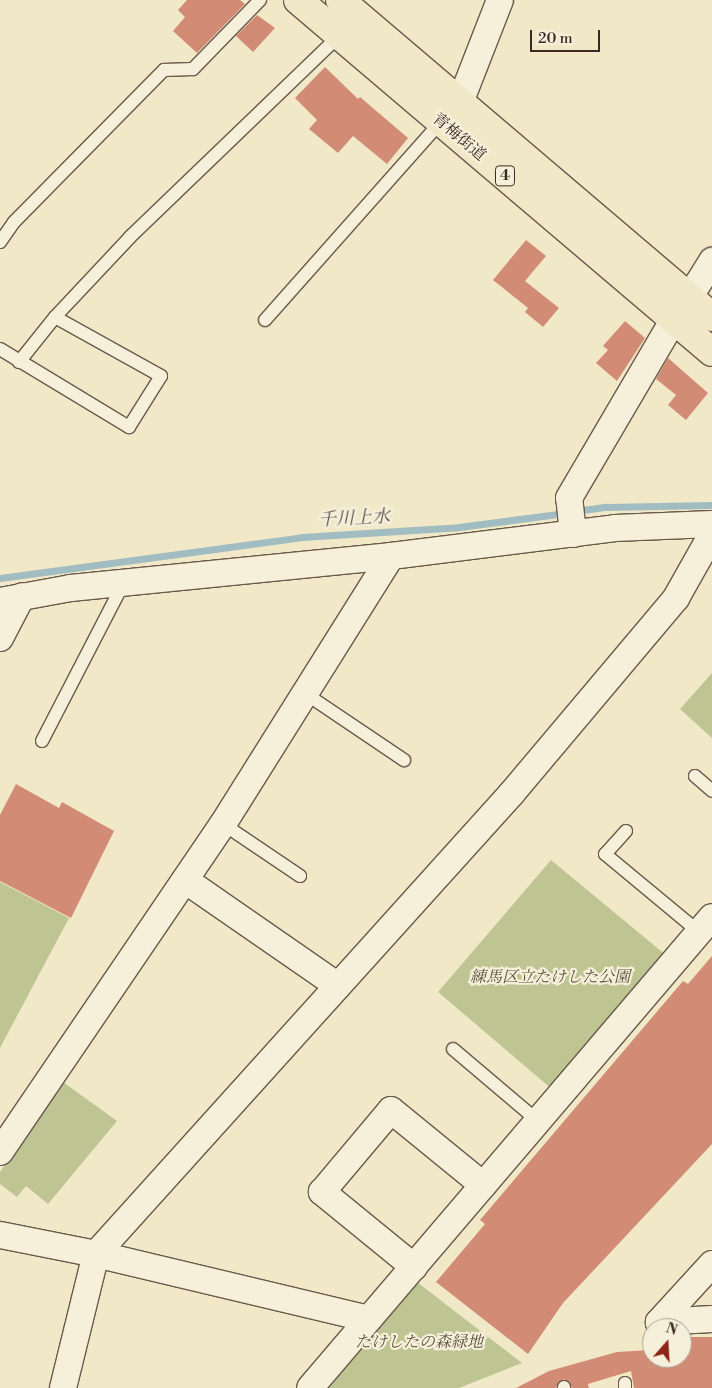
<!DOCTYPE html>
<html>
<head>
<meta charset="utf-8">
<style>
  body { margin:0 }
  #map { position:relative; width:712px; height:1388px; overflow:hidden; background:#f1e8c8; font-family:"Libre Bodoni","Noto Serif JP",serif }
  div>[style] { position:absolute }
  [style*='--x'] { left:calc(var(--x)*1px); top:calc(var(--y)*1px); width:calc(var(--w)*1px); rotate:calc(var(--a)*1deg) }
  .green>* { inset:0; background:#bec593 }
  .stream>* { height:7px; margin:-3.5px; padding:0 3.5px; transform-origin:3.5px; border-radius:3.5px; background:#a1bdc1 }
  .building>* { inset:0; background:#d28c76 }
  .roads { filter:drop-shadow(1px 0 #6b594c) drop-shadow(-1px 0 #6b594c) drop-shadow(0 1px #6b594c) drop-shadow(0 -1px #6b594c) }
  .lane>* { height:12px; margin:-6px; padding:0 6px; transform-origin:6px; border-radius:6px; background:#f6f0db }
  .street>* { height:26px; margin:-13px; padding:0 13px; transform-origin:13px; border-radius:13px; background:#f6f0db }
  .primary>* { height:28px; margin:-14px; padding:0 14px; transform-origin:14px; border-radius:14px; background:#f1e8c8 }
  span { translate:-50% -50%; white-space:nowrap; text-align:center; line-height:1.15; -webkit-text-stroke:4.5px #f6f0db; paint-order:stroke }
  .shield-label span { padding:1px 4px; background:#f6f0db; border:1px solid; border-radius:4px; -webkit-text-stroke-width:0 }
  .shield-label { font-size:15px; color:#3e2922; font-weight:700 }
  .street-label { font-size:16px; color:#3e2922 }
  .park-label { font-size:16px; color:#5e503e; font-style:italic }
  .water-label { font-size:18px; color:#574e4a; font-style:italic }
  .north { position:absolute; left:642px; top:1318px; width:50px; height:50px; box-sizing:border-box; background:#f6f0db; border:1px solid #aca091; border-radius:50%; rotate:19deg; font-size:14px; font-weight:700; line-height:20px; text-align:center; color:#3e2922 }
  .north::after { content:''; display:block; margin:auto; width:18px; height:22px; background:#8f2418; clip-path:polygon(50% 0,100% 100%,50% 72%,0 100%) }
  .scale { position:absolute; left:530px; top:30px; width:70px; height:22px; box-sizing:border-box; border:2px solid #3e2922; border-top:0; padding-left:6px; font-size:15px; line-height:18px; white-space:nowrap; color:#3e2922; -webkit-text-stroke:4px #f6f0db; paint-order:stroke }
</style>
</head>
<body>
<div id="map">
  <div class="green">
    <i style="clip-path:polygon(712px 673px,712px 738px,680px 709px)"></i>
    <i style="clip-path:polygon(551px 860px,667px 956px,553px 1090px,438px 992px)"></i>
    <i style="clip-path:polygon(0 882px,69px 918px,0 1048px)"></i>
    <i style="clip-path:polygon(63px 1082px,117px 1121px,48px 1204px,26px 1186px,17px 1197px,0 1184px,0 1172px)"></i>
    <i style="clip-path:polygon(413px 1279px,522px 1363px,459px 1388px,321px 1388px)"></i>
  </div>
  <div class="stream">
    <i style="--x:576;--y:511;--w:30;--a:-8"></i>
    <i style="--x:606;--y:507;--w:106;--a:-1.1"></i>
    <i style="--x:0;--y:578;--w:305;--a:-7.7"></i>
    <i style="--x:302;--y:537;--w:157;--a:-3.6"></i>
    <i style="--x:459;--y:527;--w:108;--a:-7.5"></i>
  </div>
  <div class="building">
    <i style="clip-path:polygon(187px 0,240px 0,245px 4px,197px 53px,173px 31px,185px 17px,178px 10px)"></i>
    <i style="clip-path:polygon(257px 15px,275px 28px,253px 52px,236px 36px)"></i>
    <i style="clip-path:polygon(325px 67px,358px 99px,360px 97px,408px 138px,387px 164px,353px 136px,338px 153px,309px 129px,317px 120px,295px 98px)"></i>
    <i style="clip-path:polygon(526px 240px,546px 256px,525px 281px,559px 308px,543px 327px,525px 312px,528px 308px,493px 280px)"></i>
    <i style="clip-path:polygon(625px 321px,645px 338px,617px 381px,596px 363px,608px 350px,603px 346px)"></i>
    <i style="clip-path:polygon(668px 358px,708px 393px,686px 420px,668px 405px,676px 395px,656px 379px)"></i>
    <i style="clip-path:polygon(16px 784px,59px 808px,62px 802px,114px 831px,71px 918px,0 881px,0 815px)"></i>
    <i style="clip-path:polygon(712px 956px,712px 1144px,563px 1303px,528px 1354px,436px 1282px,485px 1224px,480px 1220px,683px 981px,688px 984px)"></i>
    <i style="clip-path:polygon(682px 1337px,712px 1337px,712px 1388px,634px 1388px,631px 1371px,588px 1384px,589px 1388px,572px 1388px,564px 1379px,556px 1388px,516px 1388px,549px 1371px,617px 1352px,650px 1350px,650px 1342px,652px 1358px,682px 1358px)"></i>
  </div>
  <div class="roads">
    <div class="lane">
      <i style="--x:0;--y:242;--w:24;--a:-55"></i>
      <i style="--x:14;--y:222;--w:214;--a:-45.4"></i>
      <i style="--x:164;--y:70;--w:29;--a:-2"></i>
      <i style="--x:193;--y:69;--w:96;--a:-45.8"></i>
      <i style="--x:265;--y:320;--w:265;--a:-48.4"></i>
      <i style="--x:0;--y:349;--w:151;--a:31.2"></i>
      <i style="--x:129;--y:427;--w:60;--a:-57.9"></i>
      <i style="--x:161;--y:376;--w:121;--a:-150.9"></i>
      <i style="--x:55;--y:317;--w:110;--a:-46.8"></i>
      <i style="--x:130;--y:237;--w:291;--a:-43.9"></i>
      <i style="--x:19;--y:362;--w:58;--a:-51.3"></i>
      <i style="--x:303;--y:692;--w:122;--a:34"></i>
      <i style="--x:42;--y:741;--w:174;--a:-62.7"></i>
      <i style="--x:695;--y:776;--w:23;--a:41"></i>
      <i style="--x:223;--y:824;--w:93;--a:34"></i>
      <i style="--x:626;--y:831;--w:31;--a:132"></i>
      <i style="--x:605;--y:854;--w:122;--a:39.7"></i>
      <i style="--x:453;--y:1049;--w:111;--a:40.3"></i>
      <i style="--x:564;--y:1388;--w:1;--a:-90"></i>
      <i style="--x:625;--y:1388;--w:5;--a:-90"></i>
    </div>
    <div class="street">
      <i style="--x:461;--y:100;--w:107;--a:-68.7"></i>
      <i style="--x:689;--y:298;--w:44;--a:-58.1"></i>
      <i style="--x:573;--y:534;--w:36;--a:-96"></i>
      <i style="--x:569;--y:498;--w:208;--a:-59.6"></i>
      <i style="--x:0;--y:601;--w:72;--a:-10.4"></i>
      <i style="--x:71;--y:588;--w:322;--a:-5.7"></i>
      <i style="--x:391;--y:556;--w:226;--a:-7.1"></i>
      <i style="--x:615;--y:528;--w:97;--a:-2.4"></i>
      <i style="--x:0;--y:638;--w:47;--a:-62.4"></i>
      <i style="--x:185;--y:880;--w:186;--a:34.7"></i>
      <i style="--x:0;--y:1152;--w:397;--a:-55.8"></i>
      <i style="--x:223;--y:824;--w:316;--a:-57.9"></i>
      <i style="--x:0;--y:1235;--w:98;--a:11.2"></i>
      <i style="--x:96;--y:1254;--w:280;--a:13.4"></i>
      <i style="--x:712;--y:1264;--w:79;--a:132.4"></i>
      <i style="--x:659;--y:1322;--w:53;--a:-3.2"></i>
      <i style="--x:414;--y:1267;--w:119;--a:-140.8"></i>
      <i style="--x:322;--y:1192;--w:107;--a:-49.9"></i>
      <i style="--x:391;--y:1110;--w:119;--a:39.2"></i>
      <i style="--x:63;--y:1388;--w:138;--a:-76.2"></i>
      <i style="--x:96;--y:1254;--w:621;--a:-47.94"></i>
      <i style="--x:512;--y:793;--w:255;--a:-49.9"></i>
      <i style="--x:676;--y:598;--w:73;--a:-60.6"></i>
      <i style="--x:310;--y:1388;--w:619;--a:-49.52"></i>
    </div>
    <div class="primary">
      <i style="--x:298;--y:0;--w:543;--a:40.37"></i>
      <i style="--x:340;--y:0;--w:489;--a:40.4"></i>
    </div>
  </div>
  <div class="shield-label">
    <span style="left:505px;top:176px">4</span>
  </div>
  <div class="street-label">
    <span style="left:459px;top:137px;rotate:40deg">青梅街道</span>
  </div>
  <div class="park-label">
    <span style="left:550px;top:977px">練馬区立たけした公園</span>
    <span style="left:419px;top:1342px">たけしたの森緑地</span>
  </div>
  <div class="water-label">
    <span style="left:354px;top:519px;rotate:-3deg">千川上水</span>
  </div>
  <div class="north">N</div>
  <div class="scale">20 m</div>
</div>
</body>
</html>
